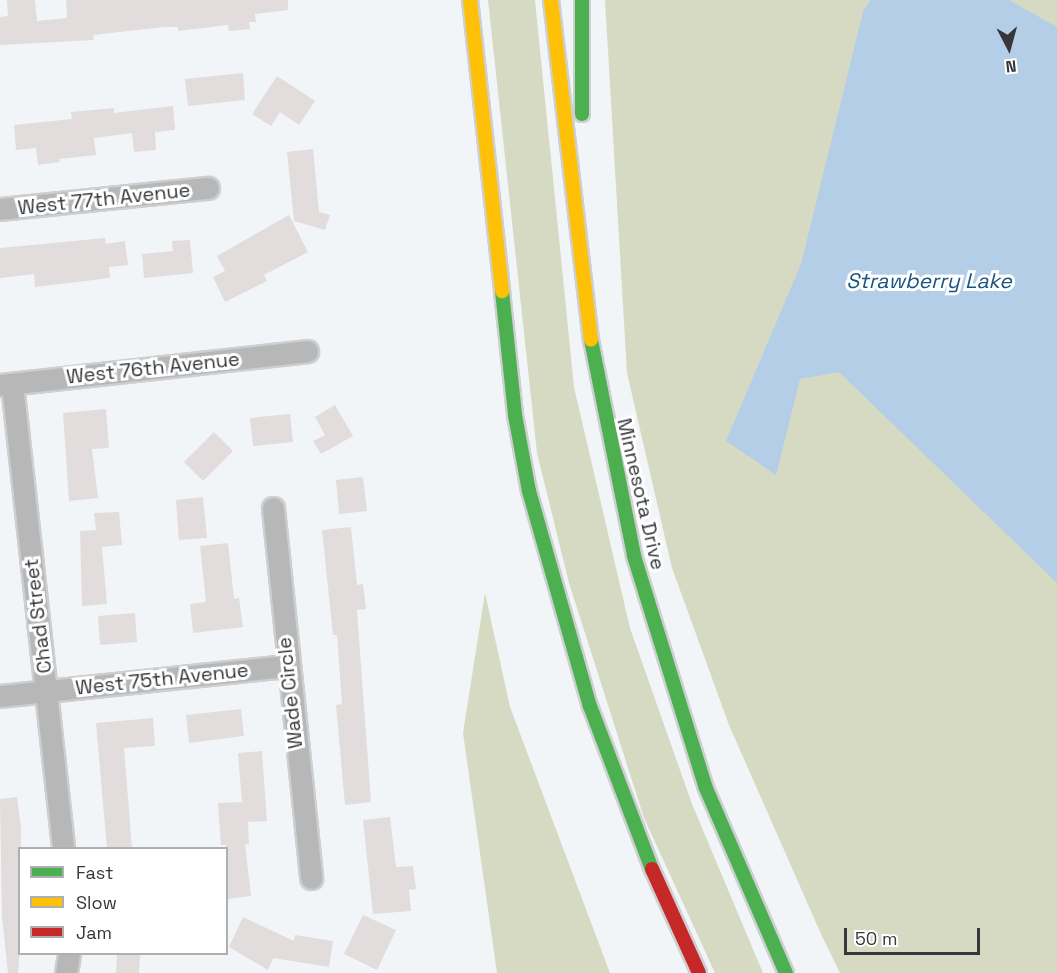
<!DOCTYPE html>
<html>
<head>
<meta charset="utf-8">
<style>
  body { margin:0 }
  #map { position:relative; width:1057px; height:973px; overflow:hidden; background:#f2f5f8; font-family:"Space Grotesk",sans-serif }
  div>[style] { position:absolute }
  [style*='--x'] { left:calc(var(--x)*1px); top:calc(var(--y)*1px); width:calc(var(--w)*1px); rotate:calc(var(--a)*1deg) }
  .green>* { inset:0; background:#d6dac3 }
  .water>* { inset:0; background:#b3cee6 }
  .building>* { inset:0; background:#e2dcdc }
  .roads { filter:drop-shadow(2px 0 #cdcfd1) drop-shadow(-2px 0 #cdcfd1) drop-shadow(0 2px #cdcfd1) drop-shadow(0 -2px #cdcfd1) }
  .street>* { height:21px; margin:-10.5px; padding:0 10.5px; transform-origin:10.5px; border-radius:10.5px; background:#b7b7b7 }
  .fast>* { height:14px; margin:-7px; padding:0 7px; transform-origin:7px; border-radius:7px; background:#4caf50 }
  .slow>* { height:14px; margin:-7px; padding:0 7px; transform-origin:7px; border-radius:7px; background:#ffc107 }
  .jam>* { height:14px; margin:-7px; padding:0 7px; transform-origin:7px; border-radius:7px; background:#c62828 }
  span { translate:-50% -50%; white-space:nowrap; text-align:center; line-height:1.15; -webkit-text-stroke:6px #fff; paint-order:stroke }
  .street-label { font-size:20px; color:#35373a }
  .water-label { font-size:21px; color:#19537e; font-style:italic }
  .legend { position:absolute; left:18px; top:847px; width:210px; height:108px; box-sizing:border-box; background:#fff; border:2px solid #aeafb0; margin:0; padding:8px 10px; list-style:none; font-size:18px; color:#35373a }
  .legend li { display:flex; align-items:center; gap:12px; height:30px }
  .legend b { width:30px; border:2px solid #aeafb0 }
  .north { position:absolute; left:979px; top:18px; width:60px; height:60px; -webkit-text-stroke:4px #fff; paint-order:stroke; rotate:174deg; font-size:16px; font-weight:700; line-height:24px; text-align:center; color:#35373a }
  .north::after { content:''; display:block; margin:auto; width:21px; height:27px; background:#35373a; clip-path:polygon(50% 0,100% 100%,50% 72%,0 100%) }
  .scale { position:absolute; left:844px; top:928px; width:136px; height:27px; box-sizing:border-box; border:3px solid #35373a; border-top:0; padding-left:8px; font-size:18px; line-height:21px; white-space:nowrap; color:#35373a; -webkit-text-stroke:4px #fff; paint-order:stroke }
</style>
</head>
<body>
<div id="map">
  <div class="green">
    <i style="clip-path:polygon(488px 0,535px 0,574px 387px,630px 628px,692px 804px,763px 973px,715px 973px,644px 818px,569px 583px,537px 453px)"></i>
    <i style="clip-path:polygon(605px 0,1057px 0,1057px 973px,840px 973px,821px 934px,729px 725px,672px 568px,627px 373px)"></i>
    <i style="clip-path:polygon(485px 593px,510px 707px,610px 973px,497px 973px,463px 733px)"></i>
  </div>
  <div class="water">
    <i style="clip-path:polygon(870px 0,1009px 0,1057px 27px,1057px 583px,839px 372px,800px 379px,776px 475px,726px 441px,801px 264px,863px 12px)"></i>
  </div>
  <div class="building">
    <i style="clip-path:polygon(7px 0,35px 0,37px 21px,67px 18px,66px 0,288px 0,288px 10px,255px 14px,256px 22px,249px 22px,250px 29px,229px 31px,228px 25px,178px 31px,178px 27px,164px 27px,93px 35px,94px 40px,0 45px,0 17px,8px 16px)"></i>
    <i style="clip-path:polygon(243px 73px,245px 100px,188px 106px,185px 79px)"></i>
    <i style="clip-path:polygon(277px 76px,315px 101px,299px 125px,280px 112px,271px 126px,252px 114px)"></i>
    <i style="clip-path:polygon(173px 106px,175px 130px,155px 132px,156px 150px,134px 152px,132px 133px,94px 138px,96px 155px,59px 159px,60px 162px,38px 165px,36px 148px,16px 150px,14px 125px,72px 119px,71px 112px,114px 108px,114px 113px)"></i>
    <i style="clip-path:polygon(313px 149px,319px 212px,330px 215px,325px 230px,294px 221px,287px 152px)"></i>
    <i style="clip-path:polygon(289px 215px,308px 252px,264px 275px,267px 281px,225px 302px,213px 277px,225px 271px,217px 256px)"></i>
    <i style="clip-path:polygon(105px 238px,106px 244px,125px 241px,128px 265px,109px 267px,110px 278px,35px 287px,34px 274px,0 278px,0 248px)"></i>
    <i style="clip-path:polygon(190px 240px,193px 273px,144px 278px,142px 254px,173px 251px,172px 241px)"></i>
    <i style="clip-path:polygon(335px 405px,353px 436px,321px 454px,313px 441px,325px 435px,315px 417px)"></i>
    <i style="clip-path:polygon(106px 409px,109px 448px,92px 449px,98px 498px,69px 501px,63px 413px)"></i>
    <i style="clip-path:polygon(290px 414px,293px 442px,253px 446px,250px 418px)"></i>
    <i style="clip-path:polygon(214px 432px,233px 451px,203px 481px,184px 462px)"></i>
    <i style="clip-path:polygon(363px 477px,367px 511px,339px 514px,336px 480px)"></i>
    <i style="clip-path:polygon(203px 497px,207px 538px,179px 540px,176px 500px)"></i>
    <i style="clip-path:polygon(119px 512px,122px 545px,102px 547px,107px 604px,82px 606px,80px 531px,96px 530px,94px 513px)"></i>
    <i style="clip-path:polygon(351px 527px,357px 585px,363px 584px,366px 609px,357px 610px,371px 802px,345px 805px,336px 705px,342px 704px,337px 635px,333px 635px,322px 530px)"></i>
    <i style="clip-path:polygon(228px 543px,234px 599px,239px 598px,243px 627px,193px 633px,190px 604px,206px 602px,200px 546px)"></i>
    <i style="clip-path:polygon(135px 613px,137px 642px,100px 645px,98px 616px)"></i>
    <i style="clip-path:polygon(241px 709px,244px 736px,189px 743px,186px 715px)"></i>
    <i style="clip-path:polygon(153px 718px,155px 746px,124px 748px,132px 849px,107px 849px,96px 723px)"></i>
    <i style="clip-path:polygon(262px 751px,267px 821px,248px 822px,249px 844px,245px 844px,251px 896px,228px 899px,226px 845px,221px 845px,218px 803px,242px 802px,238px 753px)"></i>
    <i style="clip-path:polygon(17px 797px,21px 828px,20px 947px,18px 973px,8px 973px,2px 917px,0 799px)"></i>
    <i style="clip-path:polygon(390px 817px,396px 867px,413px 866px,416px 889px,409px 890px,411px 911px,373px 914px,363px 820px)"></i>
    <i style="clip-path:polygon(363px 915px,396px 930px,377px 970px,344px 954px)"></i>
    <i style="clip-path:polygon(243px 917px,294px 941px,295px 935px,333px 941px,329px 967px,273px 958px,268px 970px,229px 947px)"></i>
    <i style="clip-path:polygon(117px 954px,140px 954px,139px 973px,116px 973px)"></i>
  </div>
  <div class="roads">
    <div class="street">
      <i style="--x:0;--y:209;--w:209;--a:-5.8"></i>
      <i style="--x:12;--y:384;--w:467;--a:83.7"></i>
      <i style="--x:0;--y:385;--w:309;--a:-6.3"></i>
      <i style="--x:273;--y:508;--w:372;--a:84.1"></i>
      <i style="--x:0;--y:696;--w:289;--a:-6"></i>
      <i style="--x:66;--y:973;--w:19;--a:-81"></i>
    </div>
    <div class="fast">
      <i style="--x:582;--y:0;--w:114;--a:90"></i>
      <i style="--x:502;--y:291;--w:125;--a:84"></i>
      <i style="--x:515;--y:415;--w:77;--a:79.6"></i>
      <i style="--x:529;--y:491;--w:223;--a:74.2"></i>
      <i style="--x:590;--y:706;--w:174;--a:69.2"></i>
      <i style="--x:591;--y:340;--w:220;--a:78.7"></i>
      <i style="--x:634;--y:556;--w:241;--a:72.8"></i>
      <i style="--x:705;--y:786;--w:204;--a:66.6"></i>
    </div>
    <div class="slow">
      <i style="--x:470;--y:0;--w:293;--a:83.7"></i>
      <i style="--x:551;--y:0;--w:342;--a:83.3"></i>
    </div>
    <div class="jam">
      <i style="--x:652;--y:869;--w:114;--a:65.7"></i>
    </div>
  </div>
  <div class="street-label">
    <span style="left:104px;top:199px;rotate:-6deg">West 77th Avenue</span>
    <span style="left:153px;top:368px;rotate:-6deg">West 76th Avenue</span>
    <span style="left:641px;top:494px;rotate:77deg">Minnesota Drive</span>
    <span style="left:38px;top:616px;rotate:-97deg">Chad Street</span>
    <span style="left:162px;top:679px;rotate:-6deg">West 75th Avenue</span>
    <span style="left:290px;top:693px;rotate:-96deg">Wade Circle</span>
  </div>
  <div class="water-label">
    <span style="left:929px;top:281px">Strawberry Lake</span>
  </div>
  <ul class="legend">
  <li><b style="height:8px;background:#4caf50"></b>Fast</li>
  <li><b style="height:8px;background:#ffc107"></b>Slow</li>
  <li><b style="height:8px;background:#c62828"></b>Jam</li>
  </ul>
  <div class="north">N</div>
  <div class="scale">50 m</div>
</div>
</body>
</html>
